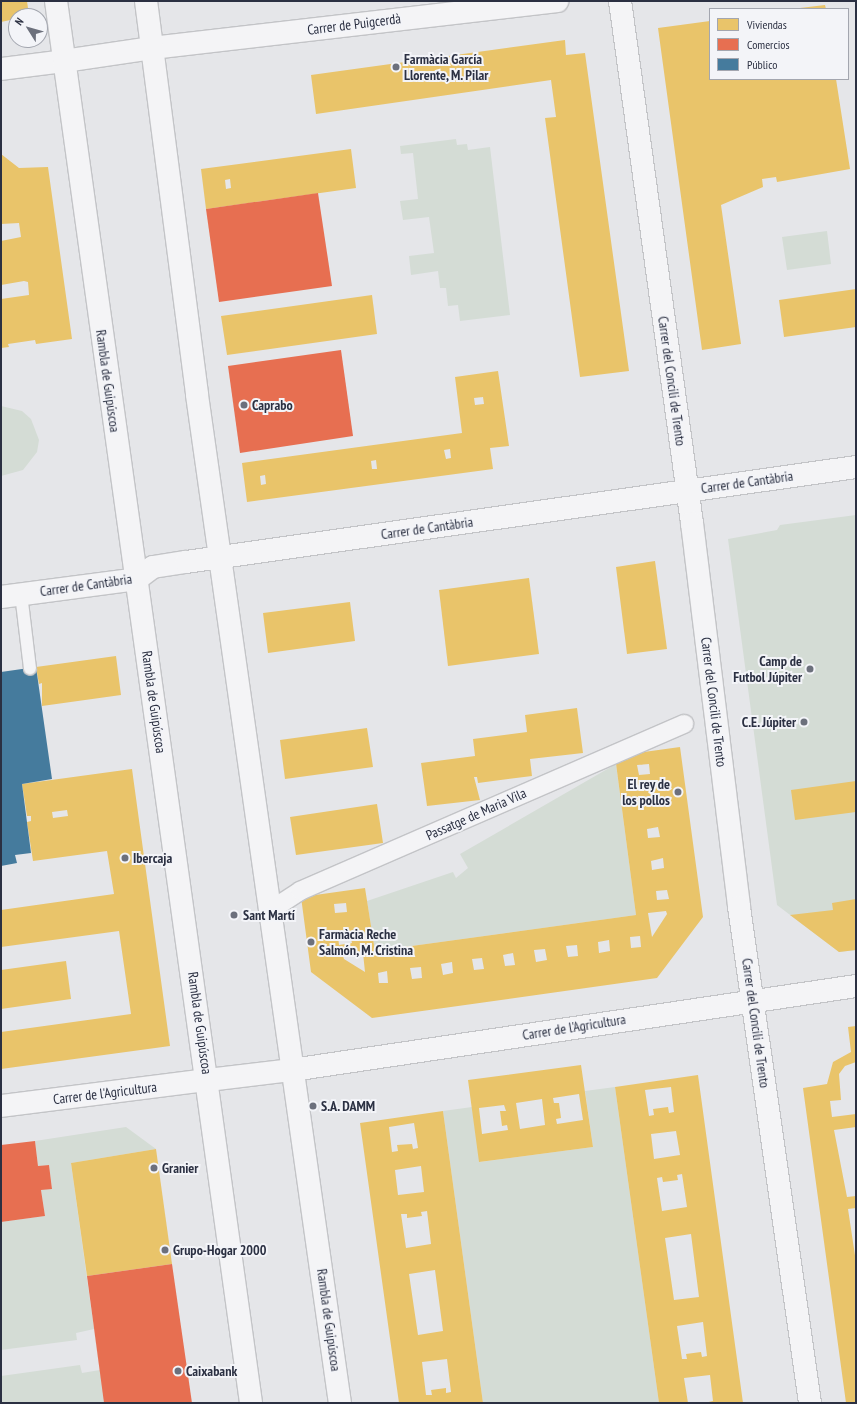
<!DOCTYPE html>
<html>
<head>
<meta charset="utf-8">
<style>
  body { margin:0 }
  #map { position:relative; width:857px; height:1404px; overflow:hidden; background:#e5e6e9; font-family:"PT Sans Narrow",sans-serif }
  div>[style] { position:absolute }
  [style*='--x'] { left:calc(var(--x)*1px); top:calc(var(--y)*1px); width:calc(var(--w)*1px); rotate:calc(var(--a)*1deg) }
  .green>* { inset:0; background:#d4dcd5 }
  .homes>* { inset:0; background:#e9c46a }
  .shops>* { inset:0; background:#e76f51 }
  .public>* { inset:0; background:#457b9d }
  .roads { filter:drop-shadow(1px 0 #c3c4c7) drop-shadow(-1px 0 #c3c4c7) drop-shadow(0 1px #c3c4c7) drop-shadow(0 -1px #c3c4c7) }
  .service>* { height:12px; margin:-6px; padding:0 6px; transform-origin:6px; border-radius:6px; background:#f4f4f6 }
  .pedestrian>* { height:18px; margin:-9px; padding:0 9px; transform-origin:9px; border-radius:9px; background:#f4f4f6 }
  .minor>* { height:22px; margin:-11px; padding:0 11px; transform-origin:11px; border-radius:11px; background:#f4f4f6 }
  .tertiary>* { height:22px; margin:-11px; padding:0 11px; transform-origin:11px; border-radius:11px; background:#f4f4f6 }
  .dots>* { width:11px; height:11px; translate:-50% -50%; box-sizing:border-box; border:2px solid #f3f4f8; border-radius:50% }
  span { translate:-50% -50%; white-space:nowrap; text-align:center; line-height:1.15; -webkit-text-stroke:4px #f3f4f8; paint-order:stroke }
  .street-label { font-size:14px; color:#2b3042 }
  .poi-label { font-size:14px; color:#2b3042; font-weight:700 }
  .left { translate:0 -50%; text-align:left }
  .right { translate:-100% -50%; text-align:right }
  .frame { position:absolute; inset:0; border:2px solid #2b3042; pointer-events:none }
  .legend { position:absolute; left:709px; top:8px; width:140px; height:72px; box-sizing:border-box; background:#f3f4f8; border:1px solid #a3a6af; margin:0; padding:5px 7px; list-style:none; font-size:12px; color:#2b3042 }
  .legend li { display:flex; align-items:center; gap:8px; height:20px }
  .legend b { width:20px; border:1px solid #a3a6af }
  .north { position:absolute; left:8px; top:8px; width:40px; height:40px; box-sizing:border-box; background:#f3f4f8; border:1px solid #a3a6af; border-radius:50%; rotate:307deg; font-size:11px; font-weight:700; line-height:16px; text-align:center; color:#2b3042 }
  .north::after { content:''; display:block; margin:auto; width:14px; height:18px; background:#6c707c; clip-path:polygon(50% 0,100% 100%,50% 72%,0 100%) }
</style>
</head>
<body>
<div id="map">
  <div class="green">
    <i style="clip-path:polygon(456px 139px,457px 145px,467px 144px,468px 150px,490px 147px,510px 315px,460px 321px,458px 305px,448px 306px,446px 288px,440px 288px,438px 271px,411px 275px,409px 256px,434px 253px,429px 217px,403px 220px,400px 201px,418px 199px,413px 153px,401px 154px,400px 146px)"></i>
    <i style="clip-path:polygon(827px 231px,831px 264px,787px 270px,782px 237px)"></i>
    <i style="clip-path:polygon(1px 406px,22px 411px,31px 419px,39px 440px,37px 452px,23px 470px,1px 476px)"></i>
    <i style="clip-path:polygon(856px 515px,856px 950px,839px 952px,777px 905px,728px 539px,777px 530px,780px 525px)"></i>
    <i style="clip-path:polygon(616px 764px,636px 915px,375px 951px,367px 901px,453px 872px,456px 878px,468px 868px,460px 854px)"></i>
    <i style="clip-path:polygon(615px 1087px,659px 1403px,483px 1403px,443px 1111px,472px 1107px,480px 1162px,593px 1147px,585px 1091px)"></i>
    <i style="clip-path:polygon(126px 1127px,156px 1149px,71px 1163px,94px 1329px,76px 1333px,77px 1340px,1px 1350px,1px 1222px,45px 1216px,41px 1190px,52px 1188px,49px 1165px,38px 1166px,35px 1141px)"></i>
    <i style="clip-path:polygon(80px 1365px,82px 1373px,100px 1370px,104px 1403px,1px 1403px,1px 1376px)"></i>
  </div>
  <div class="homes">
    <i style="clip-path:polygon(1px 1px,27px 1px,29px 16px,1px 22px)"></i>
    <i style="clip-path:polygon(825px 5px,826px 9px,800px 9px,800px 8px)"></i>
    <i style="clip-path:polygon(710px 21px,710px 79px,836px 79px,850px 169px,777px 182px,776px 177px,762px 179px,763px 187px,721px 205px,741px 344px,702px 350px,658px 28px)"></i>
    <i style="clip-path:polygon(565px 40px,566px 55px,585px 53px,629px 371px,580px 377px,545px 118px,556px 117px,551px 80px,316px 114px,311px 75px)"></i>
    <i style="clip-path:polygon(evenodd,351px 149px,356px 188px,206px 209px,201px 169px,351px 149px,230px 179px,231px 188px,226px 189px,225px 180px,230px 179px)"></i>
    <i style="clip-path:polygon(1px 154px,19px 168px,48px 167px,72px 339px,36px 344px,35px 340px,8px 344px,9px 347px,1px 348px,1px 299px,29px 295px,28px 282px,24px 281px,1px 285px,1px 241px,21px 237px,19px 223px,1px 224px)"></i>
    <i style="clip-path:polygon(856px 289px,856px 327px,784px 337px,779px 300px)"></i>
    <i style="clip-path:polygon(372px 295px,377px 334px,227px 355px,221px 316px)"></i>
    <i style="clip-path:polygon(evenodd,498px 371px,509px 446px,490px 448px,493px 469px,247px 502px,242px 463px,462px 433px,455px 377px,498px 371px,483px 397px,484px 404px,475px 405px,474px 398px,483px 397px,498px 371px,450px 449px,451px 458px,446px 459px,444px 450px,450px 449px,498px 371px,376px 460px,377px 469px,372px 469px,371px 461px,376px 460px,498px 371px,265px 475px,266px 484px,261px 485px,260px 476px,265px 475px)"></i>
    <i style="clip-path:polygon(655px 561px,667px 649px,627px 654px,616px 567px)"></i>
    <i style="clip-path:polygon(529px 578px,539px 654px,448px 666px,439px 590px)"></i>
    <i style="clip-path:polygon(350px 602px,355px 641px,268px 653px,263px 613px)"></i>
    <i style="clip-path:polygon(116px 656px,121px 695px,42px 706px,42px 683px,39px 684px,36px 667px)"></i>
    <i style="clip-path:polygon(577px 708px,583px 753px,530px 759px,532px 776px,478px 783px,477px 777px,474px 777px,480px 800px,427px 806px,421px 763px,475px 756px,473px 739px,527px 732px,525px 715px)"></i>
    <i style="clip-path:polygon(367px 728px,373px 767px,285px 779px,280px 740px)"></i>
    <i style="clip-path:polygon(evenodd,680px 747px,703px 917px,657px 978px,372px 1018px,311px 972px,301px 897px,365px 888px,375px 951px,636px 915px,615px 756px,680px 747px,649px 764px,650px 774px,639px 775px,637px 765px,649px 764px,680px 747px,654px 796px,655px 805px,643px 806px,642px 797px,654px 796px,680px 747px,658px 827px,660px 837px,648px 838px,647px 829px,658px 827px,680px 747px,663px 858px,664px 868px,652px 870px,651px 861px,663px 858px,680px 747px,667px 890px,669px 899px,657px 900px,656px 891px,667px 890px,680px 747px,346px 903px,347px 912px,335px 913px,334px 904px,346px 903px,680px 747px,666px 911px,667px 914px,652px 937px,648px 913px,666px 911px,680px 747px,350px 935px,352px 943px,339px 945px,338px 936px,350px 935px,680px 747px,640px 936px,641px 947px,631px 948px,630px 937px,640px 936px,680px 747px,609px 940px,610px 951px,599px 953px,598px 942px,609px 940px,680px 747px,577px 945px,578px 956px,568px 957px,566px 946px,577px 945px,680px 747px,545px 949px,547px 960px,536px 962px,534px 950px,545px 949px,680px 747px,363px 953px,365px 972px,344px 959px,343px 956px,363px 953px,680px 747px,513px 953px,515px 965px,505px 966px,503px 955px,513px 953px,680px 747px,482px 958px,484px 969px,474px 970px,472px 959px,482px 958px,680px 747px,452px 962px,453px 973px,443px 975px,441px 964px,452px 962px,680px 747px,421px 967px,422px 978px,412px 979px,410px 968px,421px 967px,680px 747px,387px 971px,388px 983px,379px 983px,378px 973px,387px 971px)"></i>
    <i style="clip-path:polygon(evenodd,132px 769px,170px 1046px,1px 1069px,1px 1032px,131px 1014px,119px 931px,1px 947px,1px 910px,114px 894px,107px 851px,33px 861px,27px 822px,31px 821px,31px 816px,27px 816px,22px 784px,132px 769px,67px 810px,68px 816px,53px 818px,52px 812px,67px 810px)"></i>
    <i style="clip-path:polygon(856px 781px,856px 812px,795px 820px,791px 790px)"></i>
    <i style="clip-path:polygon(377px 804px,383px 843px,296px 855px,290px 817px)"></i>
    <i style="clip-path:polygon(856px 899px,856px 950px,839px 952px,790px 915px,833px 910px,832px 903px)"></i>
    <i style="clip-path:polygon(66px 961px,71px 999px,1px 1009px,1px 970px)"></i>
    <i style="clip-path:polygon(856px 1026px,856px 1062px,845px 1066px,839px 1074px,841px 1100px,830px 1101px,832px 1117px,856px 1114px,856px 1127px,834px 1130px,847px 1197px,856px 1196px,856px 1208px,848px 1209px,856px 1262px,856px 1403px,846px 1403px,803px 1088px,827px 1084px,833px 1062px,851px 1052px,848px 1027px)"></i>
    <i style="clip-path:polygon(evenodd,581px 1065px,593px 1147px,479px 1162px,468px 1080px,581px 1065px,579px 1094px,583px 1120px,557px 1124px,556px 1119px,561px 1118px,559px 1103px,554px 1103px,553px 1098px,579px 1094px,581px 1065px,542px 1099px,545px 1125px,520px 1129px,516px 1103px,542px 1099px,581px 1065px,504px 1105px,506px 1111px,500px 1111px,502px 1126px,507px 1125px,508px 1130px,482px 1134px,479px 1108px,504px 1105px)"></i>
    <i style="clip-path:polygon(evenodd,698px 1075px,743px 1403px,704px 1403px,713px 1401px,710px 1375px,684px 1378px,688px 1403px,659px 1403px,615px 1087px,698px 1075px,671px 1087px,674px 1112px,669px 1113px,668px 1107px,653px 1109px,654px 1115px,649px 1116px,645px 1090px,671px 1087px,698px 1075px,676px 1131px,680px 1155px,654px 1159px,651px 1134px,676px 1131px,698px 1075px,682px 1174px,687px 1207px,662px 1211px,657px 1178px,662px 1177px,663px 1182px,678px 1180px,677px 1175px,682px 1174px,698px 1075px,691px 1234px,699px 1297px,674px 1300px,665px 1238px,691px 1234px,698px 1075px,703px 1322px,707px 1356px,702px 1357px,701px 1352px,686px 1354px,687px 1359px,682px 1359px,677px 1326px,703px 1322px)"></i>
    <i style="clip-path:polygon(evenodd,443px 1111px,483px 1403px,399px 1403px,360px 1123px,443px 1111px,414px 1123px,418px 1148px,413px 1149px,412px 1144px,397px 1145px,398px 1151px,392px 1152px,389px 1127px,414px 1123px,443px 1111px,421px 1166px,424px 1192px,398px 1195px,395px 1170px,421px 1166px,443px 1111px,427px 1211px,431px 1244px,406px 1248px,401px 1214px,407px 1214px,407px 1218px,422px 1216px,421px 1212px,427px 1211px,443px 1111px,435px 1270px,443px 1331px,418px 1335px,409px 1274px,435px 1270px,443px 1111px,447px 1359px,451px 1392px,446px 1393px,446px 1388px,431px 1390px,432px 1395px,426px 1395px,422px 1362px,447px 1359px)"></i>
    <i style="clip-path:polygon(156px 1149px,172px 1264px,87px 1276px,71px 1163px)"></i>
  </div>
  <div class="shops">
    <i style="clip-path:polygon(318px 193px,332px 286px,219px 302px,206px 209px)"></i>
    <i style="clip-path:polygon(341px 350px,353px 436px,240px 453px,228px 366px)"></i>
    <i style="clip-path:polygon(35px 1141px,38px 1166px,49px 1165px,52px 1189px,41px 1190px,45px 1216px,1px 1222px,1px 1145px)"></i>
    <i style="clip-path:polygon(172px 1264px,192px 1403px,104px 1403px,87px 1276px)"></i>
  </div>
  <div class="public">
    <i style="clip-path:polygon(36px 667px,52px 779px,22px 784px,31px 853px,15px 855px,17px 863px,1px 866px,1px 672px)"></i>
  </div>
  <div class="roads">
    <div class="service">
      <i style="--x:21;--y:594;--w:75;--a:83.1"></i>
    </div>
    <div class="pedestrian">
      <i style="--x:271;--y:910;--w:35;--a:-33"></i>
      <i style="--x:300;--y:891;--w:419;--a:-23.5"></i>
    </div>
    <div class="minor">
      <i style="--x:620;--y:1;--w:527;--a:82.15"></i>
      <i style="--x:692;--y:523;--w:387;--a:83"></i>
      <i style="--x:739;--y:907;--w:501;--a:81.85"></i>
      <i style="--x:152;--y:48;--w:408;--a:-6.6"></i>
      <i style="--x:1;--y:69;--w:64;--a:-7.2"></i>
      <i style="--x:292;--y:1070;--w:570;--a:-8.47"></i>
      <i style="--x:1;--y:1106;--w:209;--a:-7.2"></i>
    </div>
    <div class="tertiary">
      <i style="--x:56;--y:1;--w:1415;--a:82.08"></i>
      <i style="--x:146;--y:1;--w:397;--a:82.6"></i>
      <i style="--x:197;--y:395;--w:1018;--a:81.93"></i>
      <i style="--x:64;--y:61;--w:89;--a:-8.4"></i>
      <i style="--x:1;--y:597;--w:137;--a:-7.5"></i>
      <i style="--x:137;--y:579;--w:20;--a:-37"></i>
      <i style="--x:153;--y:567;--w:33;--a:-9"></i>
      <i style="--x:186;--y:562;--w:677;--a:-8.07"></i>
      <i style="--x:208;--y:1080;--w:85;--a:-6.8"></i>
    </div>
  </div>
  <div class="dots">
    <i style="left:396px;top:67px;background:#6c707c"></i>
    <i style="left:244px;top:405px;background:#6c707c"></i>
    <i style="left:810px;top:669px;background:#6c707c"></i>
    <i style="left:804px;top:722px;background:#6c707c"></i>
    <i style="left:678px;top:792px;background:#6c707c"></i>
    <i style="left:125px;top:858px;background:#6c707c"></i>
    <i style="left:234px;top:915px;background:#6c707c"></i>
    <i style="left:311px;top:942px;background:#6c707c"></i>
    <i style="left:313px;top:1106px;background:#6c707c"></i>
    <i style="left:154px;top:1168px;background:#6c707c"></i>
    <i style="left:165px;top:1250px;background:#6c707c"></i>
    <i style="left:178px;top:1371px;background:#6c707c"></i>
  </div>
  <div class="street-label">
    <span style="left:354px;top:24px;rotate:-7deg">Carrer de Puigcerdà</span>
    <span style="left:108px;top:381px;rotate:82deg">Rambla de Guipúscoa</span>
    <span style="left:672px;top:381px;rotate:82deg">Carrer del Concili de Trento</span>
    <span style="left:747px;top:482px;rotate:-8deg">Carrer de Cantàbria</span>
    <span style="left:427px;top:528px;rotate:-8deg">Carrer de Cantàbria</span>
    <span style="left:86px;top:585px;rotate:-8deg">Carrer de Cantàbria</span>
    <span style="left:154px;top:702px;rotate:82deg">Rambla de Guipúscoa</span>
    <span style="left:714px;top:702px;rotate:83deg">Carrer del Concili de Trento</span>
    <span style="left:476px;top:814px;rotate:-24deg">Passatge de Maria Vila</span>
    <span style="left:200px;top:1023px;rotate:82deg">Rambla de Guipúscoa</span>
    <span style="left:756px;top:1023px;rotate:82deg">Carrer del Concili de Trento</span>
    <span style="left:574px;top:1027px;rotate:-9deg">Carrer de l'Agricultura</span>
    <span style="left:105px;top:1093px;rotate:-7deg">Carrer de l'Agricultura</span>
    <span style="left:329px;top:1320px;rotate:82deg">Rambla de Guipúscoa</span>
  </div>
  <div class="poi-label">
    <span class="left" style="left:404px;top:67px">Farmàcia García<br>Llorente, M. Pilar</span>
    <span class="left" style="left:252px;top:405px">Caprabo</span>
    <span class="right" style="left:802px;top:669px">Camp de<br>Futbol Júpiter</span>
    <span class="right" style="left:796px;top:722px">C.E. Júpiter</span>
    <span class="right" style="left:670px;top:792px">El rey de<br>los pollos</span>
    <span class="left" style="left:133px;top:858px">Ibercaja</span>
    <span class="left" style="left:243px;top:915px">Sant Martí</span>
    <span class="left" style="left:319px;top:942px">Farmàcia Reche<br>Salmón, M. Cristina</span>
    <span class="left" style="left:321px;top:1106px">S.A. DAMM</span>
    <span class="left" style="left:162px;top:1168px">Granier</span>
    <span class="left" style="left:173px;top:1250px">Grupo-Hogar 2000</span>
    <span class="left" style="left:186px;top:1371px">Caixabank</span>
  </div>
  <div class="frame"></div>
  <ul class="legend">
  <li><b style="height:11px;background:#e9c46a"></b>Viviendas</li>
  <li><b style="height:11px;background:#e76f51"></b>Comercios</li>
  <li><b style="height:11px;background:#457b9d"></b>Público</li>
  </ul>
  <div class="north">N</div>
</div>
</body>
</html>
